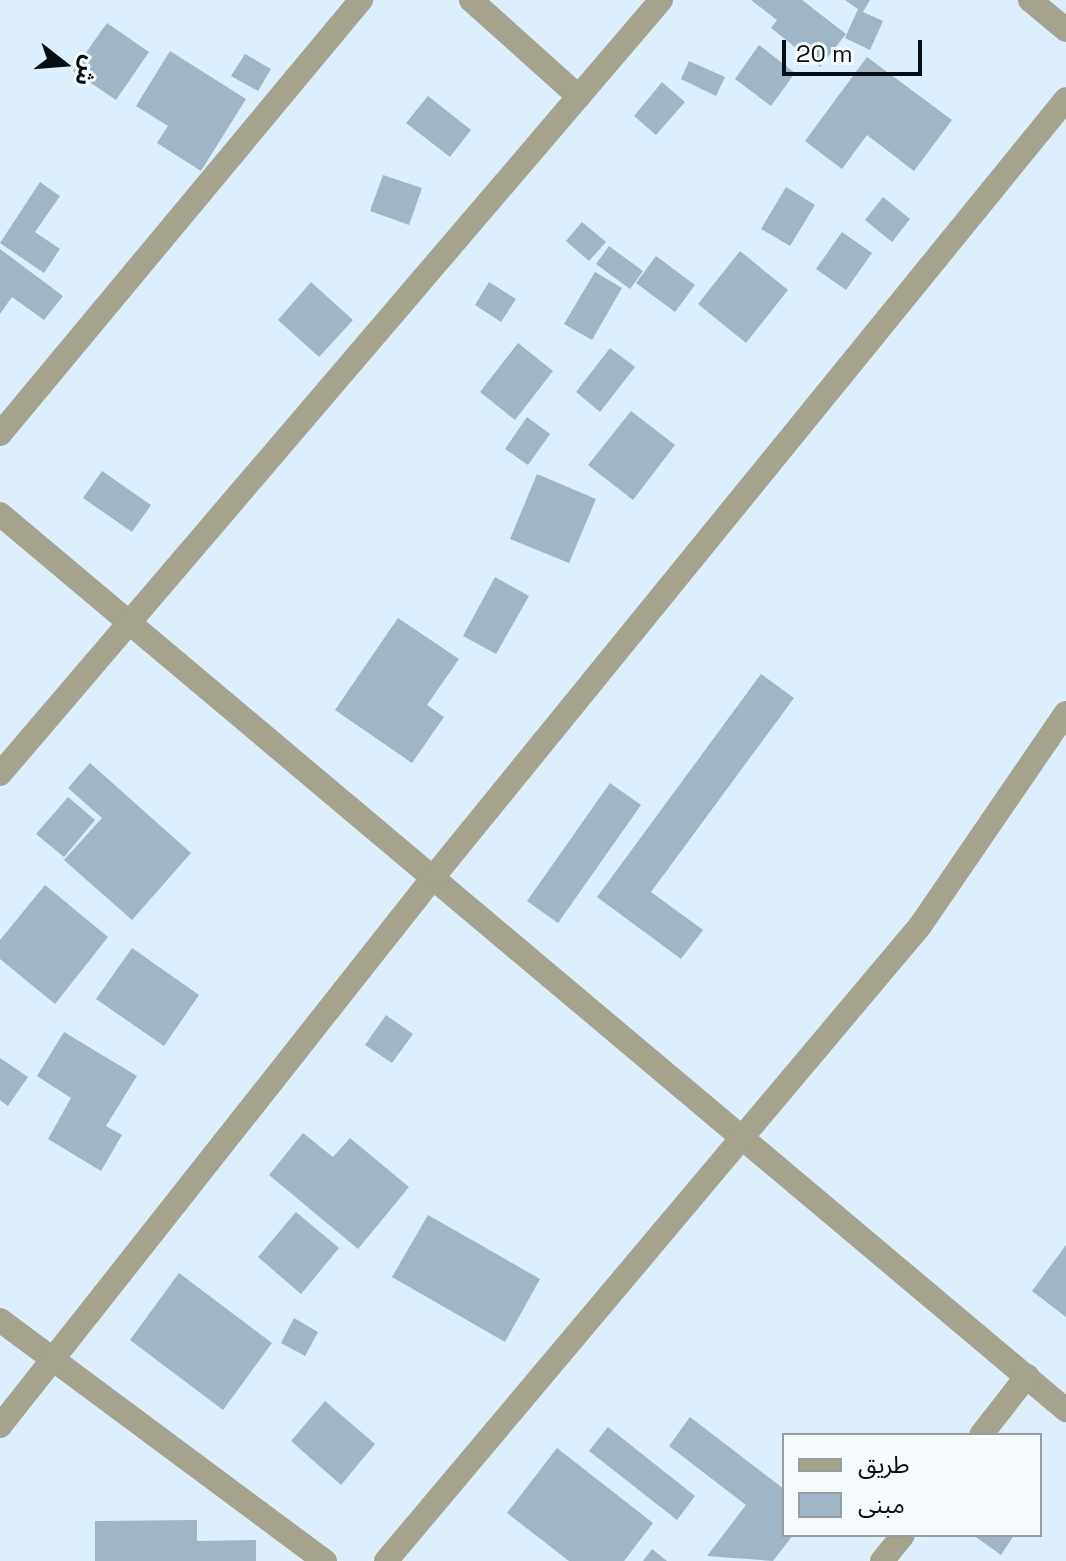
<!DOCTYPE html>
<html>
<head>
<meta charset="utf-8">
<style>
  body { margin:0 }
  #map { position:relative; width:1066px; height:1561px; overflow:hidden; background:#ddeffc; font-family:"Space Grotesk","Noto Sans Arabic",sans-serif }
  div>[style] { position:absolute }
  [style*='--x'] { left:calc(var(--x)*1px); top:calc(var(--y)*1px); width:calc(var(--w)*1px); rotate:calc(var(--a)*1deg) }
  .building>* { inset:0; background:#a0b5c5 }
  .street>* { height:24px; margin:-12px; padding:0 12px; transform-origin:12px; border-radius:12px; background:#a5a28e }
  span { translate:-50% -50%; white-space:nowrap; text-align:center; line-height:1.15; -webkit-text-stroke:6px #f5fafd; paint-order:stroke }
  .legend { position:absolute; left:782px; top:1433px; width:260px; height:104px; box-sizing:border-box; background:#f5fafd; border:2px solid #969ca0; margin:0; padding:10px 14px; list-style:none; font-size:24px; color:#070e14 }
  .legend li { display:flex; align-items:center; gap:16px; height:40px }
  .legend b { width:40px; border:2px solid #969ca0 }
  .north { position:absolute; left:24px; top:24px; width:80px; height:80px; -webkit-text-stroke:6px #f5fafd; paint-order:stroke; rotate:107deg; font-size:22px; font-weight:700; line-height:32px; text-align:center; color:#070e14 }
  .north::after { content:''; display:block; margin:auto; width:28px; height:36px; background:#070e14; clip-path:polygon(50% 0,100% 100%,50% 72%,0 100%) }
  .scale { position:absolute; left:782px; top:40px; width:140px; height:36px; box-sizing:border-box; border:4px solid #070e14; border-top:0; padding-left:10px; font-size:24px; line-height:28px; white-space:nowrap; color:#070e14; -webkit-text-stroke:6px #f5fafd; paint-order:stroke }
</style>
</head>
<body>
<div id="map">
  <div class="building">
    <i style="clip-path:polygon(751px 0,802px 0,846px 34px,820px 67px,771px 28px,777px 20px)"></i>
    <i style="clip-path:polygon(845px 0,870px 0,863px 12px,883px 21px,870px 50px,845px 38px,858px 9px)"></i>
    <i style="clip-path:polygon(107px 23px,149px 52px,116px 100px,73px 71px)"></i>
    <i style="clip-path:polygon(759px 45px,795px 73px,771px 106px,735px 79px)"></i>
    <i style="clip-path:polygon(170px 51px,246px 99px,201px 171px,157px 143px,168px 126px,136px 106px)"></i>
    <i style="clip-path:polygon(245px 54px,271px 69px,258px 91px,231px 76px)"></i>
    <i style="clip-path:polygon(867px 57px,952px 120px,914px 171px,867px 135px,842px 169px,805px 141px)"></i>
    <i style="clip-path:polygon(689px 61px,725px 77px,716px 96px,681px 79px)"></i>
    <i style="clip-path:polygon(662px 82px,685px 102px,656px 135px,634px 116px)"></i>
    <i style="clip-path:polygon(428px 96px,471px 130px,450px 157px,406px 123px)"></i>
    <i style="clip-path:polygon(383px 175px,422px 188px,409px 225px,370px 211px)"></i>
    <i style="clip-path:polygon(40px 182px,60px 196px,35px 232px,60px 249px,44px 273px,0 243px)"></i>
    <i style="clip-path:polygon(786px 187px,815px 205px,790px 246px,761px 229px)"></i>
    <i style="clip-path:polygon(883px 197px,910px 219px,892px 242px,865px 220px)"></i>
    <i style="clip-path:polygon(582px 222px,606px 242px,589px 261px,566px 241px)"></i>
    <i style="clip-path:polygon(842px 232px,872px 253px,846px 290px,816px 269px)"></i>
    <i style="clip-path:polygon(609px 246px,643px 271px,630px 289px,596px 264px)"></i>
    <i style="clip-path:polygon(0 249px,63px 296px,44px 320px,12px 297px,0 314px)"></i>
    <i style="clip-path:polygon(740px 251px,788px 290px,746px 343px,698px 304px)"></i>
    <i style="clip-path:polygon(656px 256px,695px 285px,675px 312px,636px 283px)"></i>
    <i style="clip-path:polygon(595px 272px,622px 288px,592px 340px,564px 324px)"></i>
    <i style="clip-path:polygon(311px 282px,353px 320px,319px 357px,278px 320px)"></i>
    <i style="clip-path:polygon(489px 282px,516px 299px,501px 322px,475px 305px)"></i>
    <i style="clip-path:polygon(518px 343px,553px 371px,515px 420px,480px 392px)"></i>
    <i style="clip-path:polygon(610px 348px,635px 367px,600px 412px,576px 392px)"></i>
    <i style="clip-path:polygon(631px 411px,675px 445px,633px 500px,588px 465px)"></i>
    <i style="clip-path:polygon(527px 417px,550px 434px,528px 465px,505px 449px)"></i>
    <i style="clip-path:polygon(102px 471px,151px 505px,132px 532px,83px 498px)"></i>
    <i style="clip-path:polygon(537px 474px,596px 499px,569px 563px,510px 539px)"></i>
    <i style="clip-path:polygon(495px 577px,529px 596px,496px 654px,463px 636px)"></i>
    <i style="clip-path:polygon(398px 618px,459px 659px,427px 705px,444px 717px,412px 763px,335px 710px)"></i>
    <i style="clip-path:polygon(761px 674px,794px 698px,651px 892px,703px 930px,681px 959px,597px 897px)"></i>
    <i style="clip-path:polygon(90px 763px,191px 853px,132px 920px,64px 860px,102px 818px,68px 788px)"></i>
    <i style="clip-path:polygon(610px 783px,641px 805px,558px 923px,527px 901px)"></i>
    <i style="clip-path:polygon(68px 797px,95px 820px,64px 857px,36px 834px)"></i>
    <i style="clip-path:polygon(45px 885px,108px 937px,55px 1004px,0 959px,0 940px)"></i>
    <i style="clip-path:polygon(132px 948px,199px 995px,164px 1046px,96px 999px)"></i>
    <i style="clip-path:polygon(386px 1015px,413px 1034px,392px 1063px,365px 1045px)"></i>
    <i style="clip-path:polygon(64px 1032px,137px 1076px,106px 1126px,122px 1135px,101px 1171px,48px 1139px,71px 1098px,37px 1076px)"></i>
    <i style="clip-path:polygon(0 1058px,28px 1077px,8px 1106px,0 1100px)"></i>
    <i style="clip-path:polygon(303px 1133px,333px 1157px,350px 1138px,409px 1187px,358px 1249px,269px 1175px)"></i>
    <i style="clip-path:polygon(296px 1212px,339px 1248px,301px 1294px,258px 1257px)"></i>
    <i style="clip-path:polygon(428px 1215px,540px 1279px,505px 1342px,392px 1277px)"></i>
    <i style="clip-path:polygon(1066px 1245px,1066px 1317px,1032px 1291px)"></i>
    <i style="clip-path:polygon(179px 1273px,272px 1343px,223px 1410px,130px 1340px)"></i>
    <i style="clip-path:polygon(294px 1318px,318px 1332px,305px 1356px,281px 1343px)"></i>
    <i style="clip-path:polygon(325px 1401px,375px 1444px,341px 1485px,291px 1441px)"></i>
    <i style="clip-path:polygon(690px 1417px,784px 1489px,784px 1535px,793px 1535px,773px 1561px,707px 1556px,746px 1505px,669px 1446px)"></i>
    <i style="clip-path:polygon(608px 1427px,695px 1496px,677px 1520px,589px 1451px)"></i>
    <i style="clip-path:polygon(557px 1448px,653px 1523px,624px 1561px,569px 1561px,507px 1513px)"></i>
    <i style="clip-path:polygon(197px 1520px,197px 1541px,256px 1540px,256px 1561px,95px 1561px,95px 1521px)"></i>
    <i style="clip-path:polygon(973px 1535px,1014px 1535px,1001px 1555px)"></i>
    <i style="clip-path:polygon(652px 1549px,667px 1561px,643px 1561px)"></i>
  </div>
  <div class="street">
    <i style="--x:471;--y:0;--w:145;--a:41.9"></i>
    <i style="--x:1030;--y:0;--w:47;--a:39.8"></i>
    <i style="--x:0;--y:434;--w:565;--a:-50.25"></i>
    <i style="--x:0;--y:514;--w:1393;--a:40.05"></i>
    <i style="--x:0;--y:774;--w:1018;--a:-49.5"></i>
    <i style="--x:0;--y:1320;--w:405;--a:36.6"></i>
    <i style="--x:0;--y:1426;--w:702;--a:-51.71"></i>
    <i style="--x:435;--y:875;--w:1000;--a:-50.88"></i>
    <i style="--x:981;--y:1435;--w:75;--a:-52.1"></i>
    <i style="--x:386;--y:1561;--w:830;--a:-49.94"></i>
    <i style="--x:920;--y:926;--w:258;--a:-55.6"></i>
    <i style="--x:882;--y:1561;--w:33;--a:-51"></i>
  </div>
  <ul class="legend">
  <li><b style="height:10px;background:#a5a28e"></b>طريق</li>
  <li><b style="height:22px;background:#a0b5c5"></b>مبنى</li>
  </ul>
  <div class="north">ش</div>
  <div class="scale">20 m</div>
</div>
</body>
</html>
